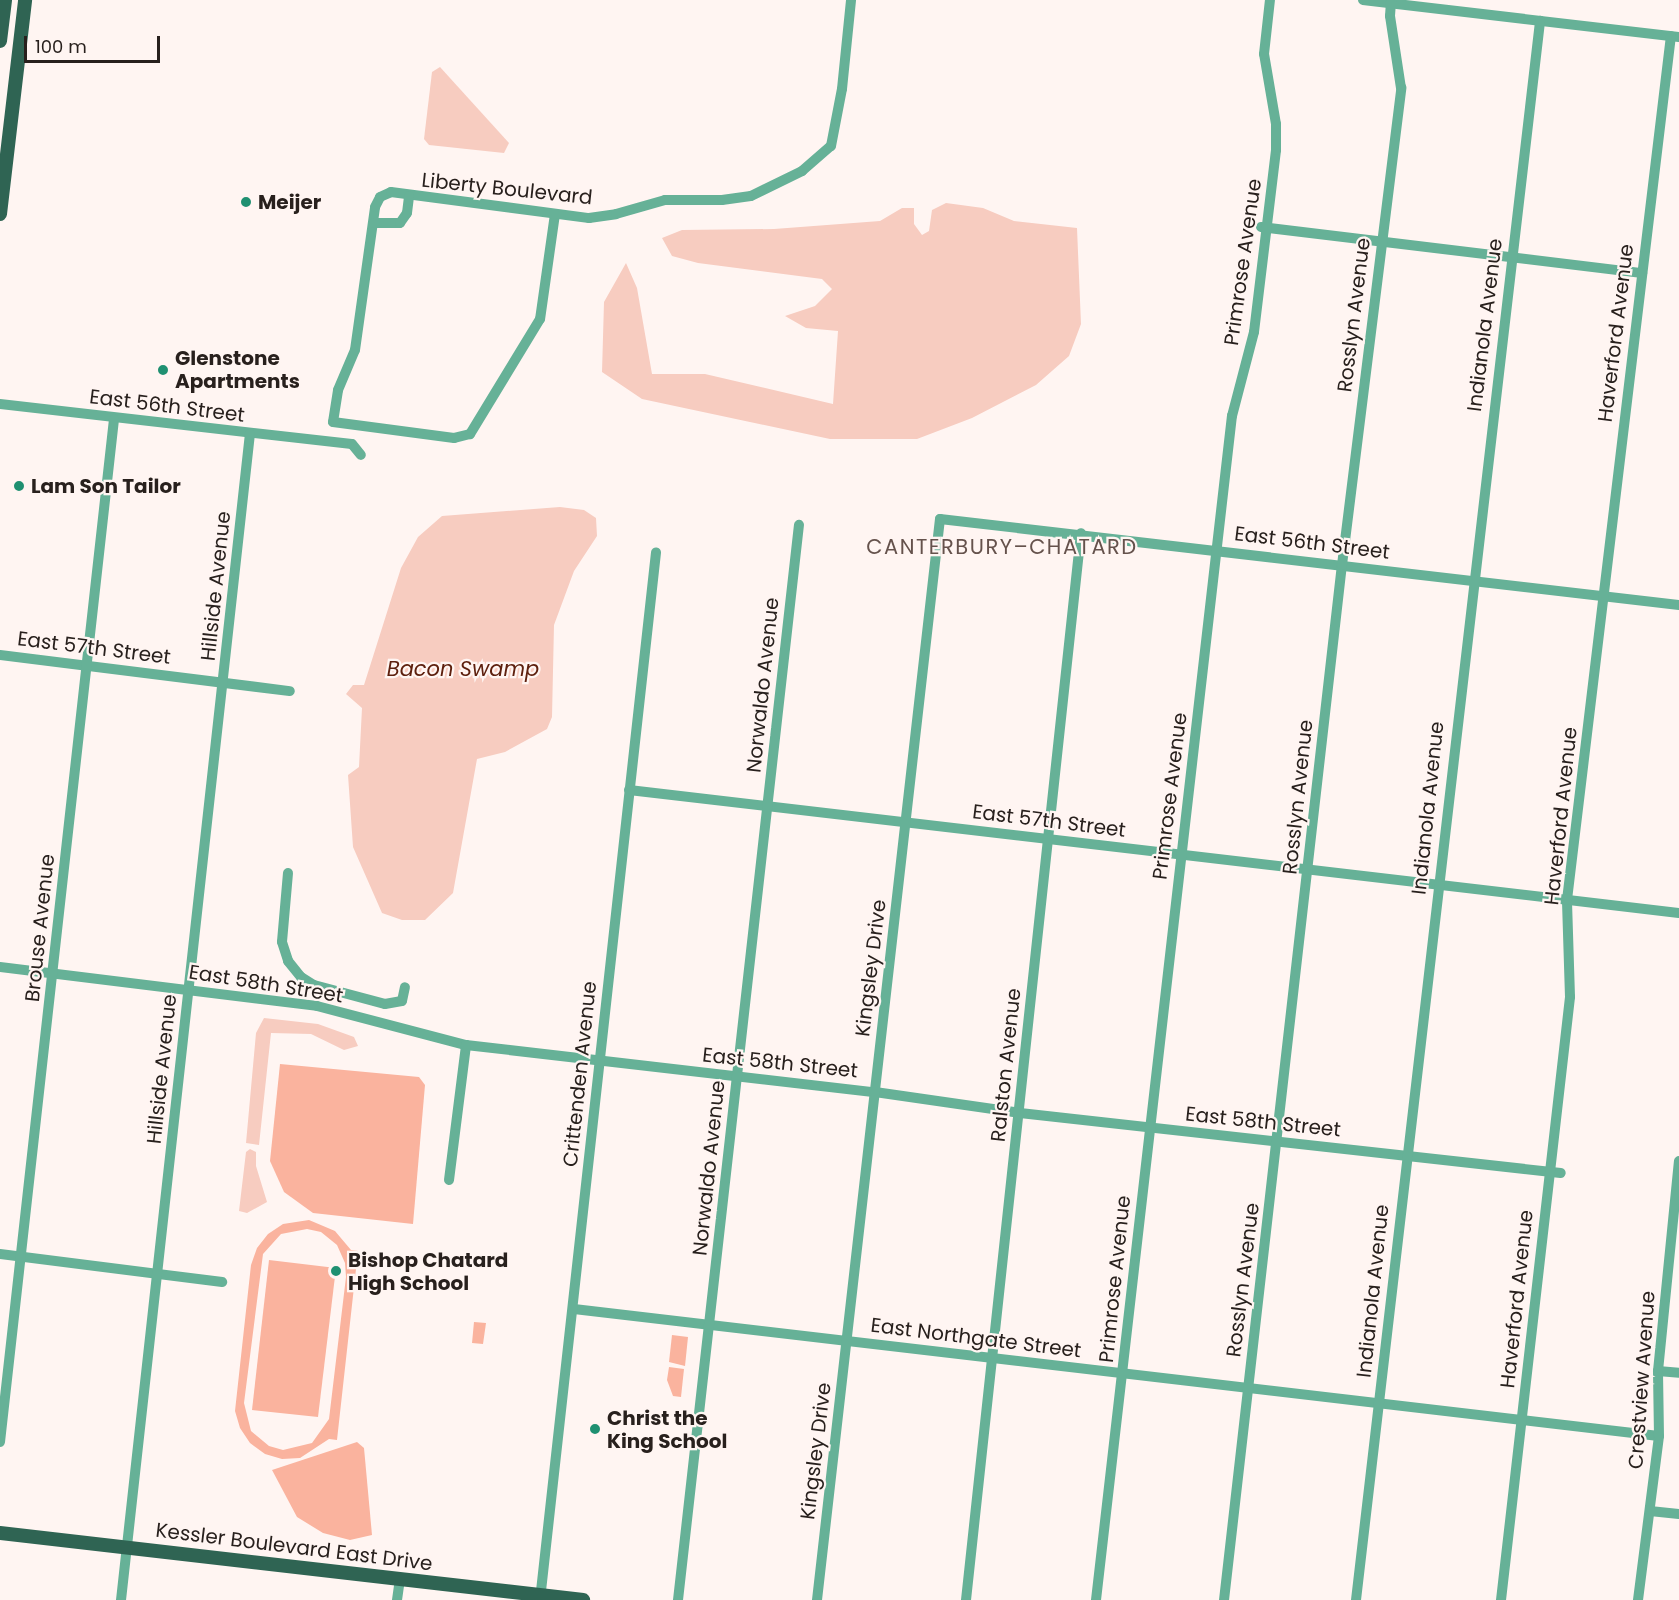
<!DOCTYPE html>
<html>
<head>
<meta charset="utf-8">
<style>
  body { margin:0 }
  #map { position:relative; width:1679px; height:1600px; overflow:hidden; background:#fff5f2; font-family:Poppins,sans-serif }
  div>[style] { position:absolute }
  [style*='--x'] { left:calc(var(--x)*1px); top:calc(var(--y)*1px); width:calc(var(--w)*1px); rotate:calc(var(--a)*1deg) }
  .green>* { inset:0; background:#fab39e }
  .water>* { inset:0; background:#f7ccc0 }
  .minor>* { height:10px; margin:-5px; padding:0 5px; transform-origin:5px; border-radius:5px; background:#66b197 }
  .major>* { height:14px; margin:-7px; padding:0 7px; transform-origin:7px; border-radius:7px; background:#2f6453 }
  .dots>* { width:16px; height:16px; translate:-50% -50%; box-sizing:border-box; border:3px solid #fff5f2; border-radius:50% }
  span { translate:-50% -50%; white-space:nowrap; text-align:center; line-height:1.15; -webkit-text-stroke:4.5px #fff5f2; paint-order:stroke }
  .street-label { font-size:20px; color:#28201d }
  .poi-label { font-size:20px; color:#28201d; font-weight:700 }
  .left { translate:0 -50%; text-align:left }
  .neighbourhood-label { font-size:21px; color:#65524c; letter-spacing:1.5px }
  .water-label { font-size:21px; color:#5e200e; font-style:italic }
  .scale { position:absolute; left:24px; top:36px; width:136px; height:27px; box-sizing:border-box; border:3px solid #28201d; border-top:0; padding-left:8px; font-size:18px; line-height:21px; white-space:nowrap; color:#28201d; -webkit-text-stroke:4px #fff5f2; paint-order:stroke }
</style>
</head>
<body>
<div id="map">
  <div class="green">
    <i style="clip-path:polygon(280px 1064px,419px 1077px,425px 1085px,413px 1224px,313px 1213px,284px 1192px,270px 1161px)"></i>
    <i style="clip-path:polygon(evenodd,309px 1220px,335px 1231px,351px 1250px,358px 1251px,337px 1440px,329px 1439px,300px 1458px,282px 1459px,265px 1454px,250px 1443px,240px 1428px,235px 1411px,251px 1265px,257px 1248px,268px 1234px,283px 1224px,309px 1220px,307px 1229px,321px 1232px,337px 1245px,345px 1263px,346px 1277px,329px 1419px,312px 1443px,283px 1450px,269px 1446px,251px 1431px,244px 1403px,263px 1254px,281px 1234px,307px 1229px)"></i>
    <i style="clip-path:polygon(269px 1260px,336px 1268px,318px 1417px,252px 1410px)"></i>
    <i style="clip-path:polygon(474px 1322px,486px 1323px,483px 1344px,472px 1343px)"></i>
    <i style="clip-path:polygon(672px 1335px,688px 1337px,685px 1366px,669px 1362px)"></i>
    <i style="clip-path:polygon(669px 1367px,684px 1369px,681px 1397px,673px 1396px,667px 1380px)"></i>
    <i style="clip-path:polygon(357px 1442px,364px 1448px,372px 1535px,350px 1540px,323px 1533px,297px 1517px,272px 1470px)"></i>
  </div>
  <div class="water">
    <i style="clip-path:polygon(440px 67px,509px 143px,504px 153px,429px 145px,424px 139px,432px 72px)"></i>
    <i style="clip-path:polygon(946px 203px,983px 208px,1014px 221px,1077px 228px,1081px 324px,1069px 356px,1036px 385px,972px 418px,917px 439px,830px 439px,642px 399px,602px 372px,604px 302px,626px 263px,637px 288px,652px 374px,705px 374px,833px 404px,838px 331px,806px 328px,785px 316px,815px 306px,832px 289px,822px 279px,698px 263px,672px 256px,662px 238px,682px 230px,774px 229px,880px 221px,902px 208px,914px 208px,914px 224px,922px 235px,929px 231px,932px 210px)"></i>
    <i style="clip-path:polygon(560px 507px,584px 510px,596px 518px,597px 536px,574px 571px,554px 625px,552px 717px,547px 729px,505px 752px,477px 759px,453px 893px,425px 920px,402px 920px,382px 913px,353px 847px,348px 775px,359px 767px,362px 708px,346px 694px,353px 685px,364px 685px,401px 568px,418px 537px,442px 516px)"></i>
    <i style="clip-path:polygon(264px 1018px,318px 1024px,354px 1037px,358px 1046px,344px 1050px,311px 1034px,271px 1033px,259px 1145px,246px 1143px,256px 1033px)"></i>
    <i style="clip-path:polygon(250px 1149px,256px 1152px,256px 1166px,267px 1202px,247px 1213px,239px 1211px,246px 1152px)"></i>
  </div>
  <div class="minor">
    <i style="--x:1363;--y:0;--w:318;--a:6.7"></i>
    <i style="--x:555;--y:214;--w:106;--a:98.1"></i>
    <i style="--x:540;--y:319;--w:135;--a:121.3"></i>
    <i style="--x:470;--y:434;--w:16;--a:166"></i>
    <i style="--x:454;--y:438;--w:122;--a:-172.5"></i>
    <i style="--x:333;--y:422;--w:32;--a:-81"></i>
    <i style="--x:338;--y:390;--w:43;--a:-67"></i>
    <i style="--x:355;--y:350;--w:144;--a:-82"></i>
    <i style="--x:375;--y:207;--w:11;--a:-63"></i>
    <i style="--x:380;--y:197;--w:12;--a:-24"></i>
    <i style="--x:391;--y:192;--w:200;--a:7.5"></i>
    <i style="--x:589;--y:218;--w:27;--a:-8"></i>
    <i style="--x:616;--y:214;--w:51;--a:-15.9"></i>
    <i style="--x:665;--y:200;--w:57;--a:0"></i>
    <i style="--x:722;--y:200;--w:29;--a:-8"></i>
    <i style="--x:751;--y:196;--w:57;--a:-26.1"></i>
    <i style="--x:802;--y:171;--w:38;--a:-41"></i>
    <i style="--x:831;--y:146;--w:58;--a:-79.1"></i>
    <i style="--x:842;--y:89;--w:89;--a:-84.2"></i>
    <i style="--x:374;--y:223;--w:26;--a:0"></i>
    <i style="--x:400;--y:223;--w:12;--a:-55"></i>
    <i style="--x:407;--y:213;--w:17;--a:-83"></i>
    <i style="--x:1261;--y:227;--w:384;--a:6.9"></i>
    <i style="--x:0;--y:404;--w:354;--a:6.5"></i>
    <i style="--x:352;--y:444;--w:14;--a:51"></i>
    <i style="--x:0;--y:655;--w:292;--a:7.1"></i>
    <i style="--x:629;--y:790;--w:1057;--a:6.68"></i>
    <i style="--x:288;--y:873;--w:69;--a:95"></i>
    <i style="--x:282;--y:942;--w:20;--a:72"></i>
    <i style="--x:288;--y:961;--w:21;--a:51"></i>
    <i style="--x:301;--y:977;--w:15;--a:32"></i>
    <i style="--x:314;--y:985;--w:73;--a:15"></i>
    <i style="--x:385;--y:1004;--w:17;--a:-10"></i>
    <i style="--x:402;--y:1001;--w:14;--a:-78"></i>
    <i style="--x:0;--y:967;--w:319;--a:7"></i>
    <i style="--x:317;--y:1006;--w:154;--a:14.7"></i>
    <i style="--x:466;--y:1045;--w:412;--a:6.6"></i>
    <i style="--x:875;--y:1092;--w:147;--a:8.2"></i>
    <i style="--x:1020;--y:1113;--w:544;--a:6.33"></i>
    <i style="--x:449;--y:1180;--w:136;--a:-82.8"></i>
    <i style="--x:0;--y:1254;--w:224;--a:7.2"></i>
    <i style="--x:574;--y:1309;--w:1092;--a:6.68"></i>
    <i style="--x:1658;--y:1371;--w:21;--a:5"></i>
    <i style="--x:0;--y:1442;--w:1029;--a:-83.64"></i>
    <i style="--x:1650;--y:1511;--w:29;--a:6"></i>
    <i style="--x:121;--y:1600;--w:1173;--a:-83.69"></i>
    <i style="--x:397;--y:1600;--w:22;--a:-82"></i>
    <i style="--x:540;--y:1600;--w:1054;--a:-83.68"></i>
    <i style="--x:678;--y:1600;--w:1082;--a:-83.58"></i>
    <i style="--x:817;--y:1600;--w:1088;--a:-83.51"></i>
    <i style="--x:940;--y:519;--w:744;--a:6.64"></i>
    <i style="--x:966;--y:1600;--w:1073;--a:-83.85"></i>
    <i style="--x:1096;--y:1600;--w:1192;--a:-83.45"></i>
    <i style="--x:1232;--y:416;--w:87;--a:-75.3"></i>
    <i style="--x:1254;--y:332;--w:183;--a:-83.1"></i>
    <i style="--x:1276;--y:150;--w:26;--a:-90"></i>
    <i style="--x:1276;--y:124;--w:71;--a:-99.7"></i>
    <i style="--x:1264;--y:54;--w:54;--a:-83.7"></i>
    <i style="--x:1224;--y:1600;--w:1042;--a:-83.5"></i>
    <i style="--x:1342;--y:565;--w:481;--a:-82.9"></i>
    <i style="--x:1401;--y:88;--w:73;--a:-98.7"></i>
    <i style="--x:1390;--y:16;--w:16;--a:-86"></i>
    <i style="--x:1356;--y:1600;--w:1590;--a:-83.35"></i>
    <i style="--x:1501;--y:1600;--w:607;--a:-83.47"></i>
    <i style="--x:1570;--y:997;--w:97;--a:-91.8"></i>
    <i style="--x:1567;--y:900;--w:870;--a:-83.14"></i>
    <i style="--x:1638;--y:1600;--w:165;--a:-82.7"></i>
    <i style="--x:1659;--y:1436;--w:65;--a:-90.9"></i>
    <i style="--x:1658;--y:1371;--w:211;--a:-84.3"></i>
  </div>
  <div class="major">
    <i style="--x:0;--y:41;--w:41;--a:-83"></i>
    <i style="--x:0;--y:214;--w:215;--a:-83.3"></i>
    <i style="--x:0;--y:1533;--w:587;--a:6.56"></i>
  </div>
  <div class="dots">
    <i style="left:246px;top:202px;background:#1f9071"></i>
    <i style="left:163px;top:370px;background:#1f9071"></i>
    <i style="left:19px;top:486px;background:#1f9071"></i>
    <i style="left:336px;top:1271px;background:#1f9071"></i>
    <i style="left:595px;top:1429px;background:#1f9071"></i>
  </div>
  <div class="street-label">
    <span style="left:507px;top:189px;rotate:6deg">Liberty Boulevard</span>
    <span style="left:1243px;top:262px;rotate:-82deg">Primrose Avenue</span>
    <span style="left:1354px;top:315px;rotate:-83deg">Rosslyn Avenue</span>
    <span style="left:1485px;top:325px;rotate:-83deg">Indianola Avenue</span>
    <span style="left:1616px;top:333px;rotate:-83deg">Haverford Avenue</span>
    <span style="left:167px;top:406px;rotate:7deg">East 56th Street</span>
    <span style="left:1312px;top:543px;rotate:7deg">East 56th Street</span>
    <span style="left:216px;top:586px;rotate:-84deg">Hillside Avenue</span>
    <span style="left:94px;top:648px;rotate:7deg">East 57th Street</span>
    <span style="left:763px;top:685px;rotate:-84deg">Norwaldo Avenue</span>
    <span style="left:1170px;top:796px;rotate:-83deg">Primrose Avenue</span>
    <span style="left:1298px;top:797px;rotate:-84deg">Rosslyn Avenue</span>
    <span style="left:1428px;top:808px;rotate:-84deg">Indianola Avenue</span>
    <span style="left:1561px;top:816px;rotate:-84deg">Haverford Avenue</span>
    <span style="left:1049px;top:821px;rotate:7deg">East 57th Street</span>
    <span style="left:40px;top:928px;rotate:-84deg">Brouse Avenue</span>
    <span style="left:871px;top:968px;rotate:-83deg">Kingsley Drive</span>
    <span style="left:266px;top:984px;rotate:9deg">East 58th Street</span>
    <span style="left:780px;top:1063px;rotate:6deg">East 58th Street</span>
    <span style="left:1006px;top:1065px;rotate:-84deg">Ralston Avenue</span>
    <span style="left:162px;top:1069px;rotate:-84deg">Hillside Avenue</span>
    <span style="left:580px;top:1074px;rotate:-84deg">Crittenden Avenue</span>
    <span style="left:1263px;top:1122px;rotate:6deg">East 58th Street</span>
    <span style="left:709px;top:1168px;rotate:-84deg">Norwaldo Avenue</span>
    <span style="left:1115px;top:1279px;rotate:-84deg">Primrose Avenue</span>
    <span style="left:1243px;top:1280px;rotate:-83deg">Rosslyn Avenue</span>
    <span style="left:1373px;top:1291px;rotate:-84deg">Indianola Avenue</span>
    <span style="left:1517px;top:1299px;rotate:-84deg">Haverford Avenue</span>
    <span style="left:976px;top:1338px;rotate:7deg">East Northgate Street</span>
    <span style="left:1642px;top:1380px;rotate:-86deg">Crestview Avenue</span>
    <span style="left:816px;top:1451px;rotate:-83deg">Kingsley Drive</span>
    <span style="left:294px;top:1547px;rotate:7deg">Kessler Boulevard East Drive</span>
  </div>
  <div class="poi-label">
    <span class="left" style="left:258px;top:202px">Meijer</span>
    <span class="left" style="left:175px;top:370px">Glenstone<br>Apartments</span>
    <span class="left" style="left:31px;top:486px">Lam Son Tailor</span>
    <span class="left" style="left:348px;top:1272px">Bishop Chatard<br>High School</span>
    <span class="left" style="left:607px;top:1430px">Christ the<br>King School</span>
  </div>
  <div class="neighbourhood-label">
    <span style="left:1002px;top:547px">CANTERBURY–CHATARD</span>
  </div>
  <div class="water-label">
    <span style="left:463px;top:669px">Bacon Swamp</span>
  </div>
  <div class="scale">100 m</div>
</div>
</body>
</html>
